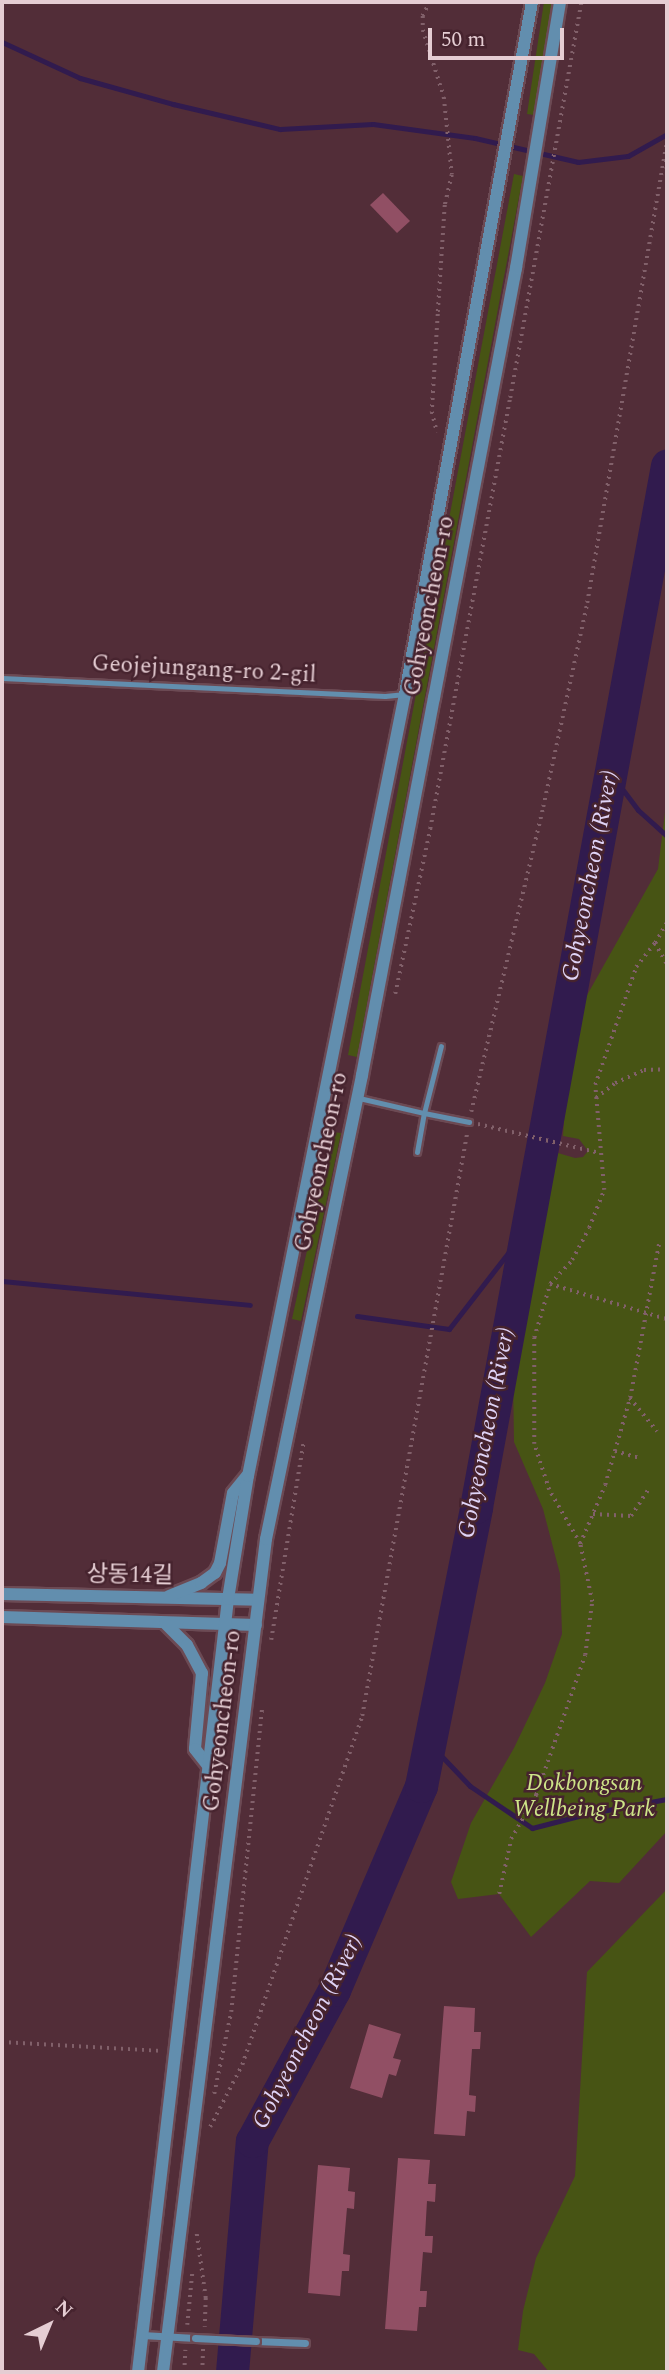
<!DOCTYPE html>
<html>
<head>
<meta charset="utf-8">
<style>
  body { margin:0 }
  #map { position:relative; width:669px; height:2374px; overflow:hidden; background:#522d38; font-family:Spectral,"Noto Sans KR",serif }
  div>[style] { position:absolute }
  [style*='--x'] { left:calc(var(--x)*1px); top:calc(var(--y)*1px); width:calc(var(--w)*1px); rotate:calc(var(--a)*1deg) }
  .green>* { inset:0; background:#475414 }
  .stream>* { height:5px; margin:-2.5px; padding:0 2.5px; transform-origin:2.5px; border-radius:2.5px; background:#311b4e }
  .river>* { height:33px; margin:-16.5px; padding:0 16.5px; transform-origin:16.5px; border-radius:16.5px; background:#311b4e }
  .building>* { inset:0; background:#914f64 }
  .path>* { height:3.5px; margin-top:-1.75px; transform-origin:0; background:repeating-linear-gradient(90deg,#81606a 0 2px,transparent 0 7px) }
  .roads { filter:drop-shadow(2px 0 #6c4a54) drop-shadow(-2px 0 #6c4a54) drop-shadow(0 2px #6c4a54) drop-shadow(0 -2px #6c4a54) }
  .service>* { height:5px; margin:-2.5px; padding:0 2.5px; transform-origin:2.5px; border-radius:2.5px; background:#628eae }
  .minor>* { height:7px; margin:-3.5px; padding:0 3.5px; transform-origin:3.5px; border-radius:3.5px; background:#628eae }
  .tertiary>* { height:12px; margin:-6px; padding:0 6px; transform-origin:6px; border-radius:6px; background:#628eae }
  .bridges { filter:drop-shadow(2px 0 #6c4a54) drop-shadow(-2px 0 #6c4a54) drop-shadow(0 2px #6c4a54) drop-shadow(0 -2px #6c4a54) }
  .minor-bridge>* { height:7px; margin:-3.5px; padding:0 3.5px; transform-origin:3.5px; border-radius:3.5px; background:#628eae }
  span { translate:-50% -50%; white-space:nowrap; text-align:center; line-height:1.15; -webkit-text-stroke:5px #46232e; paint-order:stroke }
  .street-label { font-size:23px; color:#e5cdd3 }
  .park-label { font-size:23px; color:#cee588; font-style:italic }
  .water-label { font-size:24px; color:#dfd3f6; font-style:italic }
  .frame { position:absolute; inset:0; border:4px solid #e5cdd3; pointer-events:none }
  .north { position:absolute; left:14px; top:2290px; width:70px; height:70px; -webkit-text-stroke:5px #46232e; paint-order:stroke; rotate:43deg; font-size:19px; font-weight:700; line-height:28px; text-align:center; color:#e5cdd3 }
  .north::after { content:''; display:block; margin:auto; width:24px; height:32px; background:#e5cdd3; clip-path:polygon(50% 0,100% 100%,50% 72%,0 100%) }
  .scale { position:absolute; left:428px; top:28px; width:136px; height:32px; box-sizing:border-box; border:4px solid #e5cdd3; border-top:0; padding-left:9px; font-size:21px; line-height:24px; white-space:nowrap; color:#e5cdd3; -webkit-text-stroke:5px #46232e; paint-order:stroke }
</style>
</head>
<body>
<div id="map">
  <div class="green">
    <i style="clip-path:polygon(544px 2px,552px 2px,534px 115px,527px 114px)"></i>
    <i style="clip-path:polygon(514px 174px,523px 176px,357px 1057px,348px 1055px)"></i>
    <i style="clip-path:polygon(667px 796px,667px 1831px,619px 1883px,590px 1881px,531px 1937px,499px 1894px,458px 1899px,451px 1882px,471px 1823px,514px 1748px,545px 1683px,562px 1634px,560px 1574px,543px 1509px,514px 1442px,513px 1377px,523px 1315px,538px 1262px,534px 1236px,558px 1153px,575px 1158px,583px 1157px,588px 1151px,579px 1139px,563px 1136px,568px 1062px,582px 1004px,658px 869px)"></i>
    <i style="clip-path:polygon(333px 1132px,341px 1133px,301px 1321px,292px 1319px)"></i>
    <i style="clip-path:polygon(667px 1889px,667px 2372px,549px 2372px,534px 2354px,518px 2350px,523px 2311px,536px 2258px,575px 2176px,587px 1972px)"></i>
  </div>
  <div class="stream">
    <i style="--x:2;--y:42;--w:86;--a:24.8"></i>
    <i style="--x:80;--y:78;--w:97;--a:15.6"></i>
    <i style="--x:173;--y:104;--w:110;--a:13.2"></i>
    <i style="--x:280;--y:129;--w:93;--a:-3.1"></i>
    <i style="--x:373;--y:124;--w:103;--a:7.8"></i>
    <i style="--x:475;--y:138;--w:106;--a:13.1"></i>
    <i style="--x:578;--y:162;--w:50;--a:-6.8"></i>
    <i style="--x:628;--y:156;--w:45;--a:-29.4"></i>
    <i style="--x:611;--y:774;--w:45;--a:53.1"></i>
    <i style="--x:638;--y:810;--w:39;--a:42"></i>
    <i style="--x:2;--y:1281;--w:249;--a:5.5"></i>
    <i style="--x:357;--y:1316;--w:93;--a:8"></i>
    <i style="--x:449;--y:1329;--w:129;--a:-52.2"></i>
    <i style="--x:430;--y:1744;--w:58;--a:46.4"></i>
    <i style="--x:470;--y:1786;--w:75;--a:34.1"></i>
    <i style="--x:532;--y:1828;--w:56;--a:-14.5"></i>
    <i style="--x:586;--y:1814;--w:82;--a:-10.5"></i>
  </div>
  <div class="river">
    <i style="--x:232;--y:2372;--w:232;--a:-85.1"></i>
    <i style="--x:252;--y:2141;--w:172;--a:-61.5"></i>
    <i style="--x:334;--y:1990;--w:222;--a:-66.9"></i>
    <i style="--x:421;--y:1786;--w:284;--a:-78.8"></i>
    <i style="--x:476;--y:1507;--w:1059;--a:-79.61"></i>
  </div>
  <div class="building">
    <i style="clip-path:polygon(383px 193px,410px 221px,397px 233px,370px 205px)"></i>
    <i style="clip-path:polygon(444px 2006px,475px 2008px,474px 2032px,481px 2032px,480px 2049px,472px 2049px,469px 2095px,476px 2096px,475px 2112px,467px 2111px,465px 2136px,434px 2134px)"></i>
    <i style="clip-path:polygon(369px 2024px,401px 2034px,393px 2058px,401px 2060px,396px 2076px,389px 2074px,382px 2098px,350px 2088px)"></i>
    <i style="clip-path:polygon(398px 2158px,430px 2160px,428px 2184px,436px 2184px,435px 2202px,427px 2201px,425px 2236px,433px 2236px,432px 2253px,423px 2252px,420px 2291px,427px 2291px,426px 2307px,419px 2307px,417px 2331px,385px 2329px)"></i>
    <i style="clip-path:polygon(318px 2165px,350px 2168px,348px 2191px,355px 2192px,354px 2209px,347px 2208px,343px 2254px,350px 2255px,349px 2271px,342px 2271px,340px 2296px,308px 2293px)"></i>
  </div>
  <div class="path">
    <i style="--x:430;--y:2;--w:16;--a:117"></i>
    <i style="--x:423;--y:16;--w:14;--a:90"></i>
    <i style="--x:423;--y:30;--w:70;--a:72.6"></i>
    <i style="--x:444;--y:97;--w:78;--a:84.1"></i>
    <i style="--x:452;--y:175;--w:31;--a:103"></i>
    <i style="--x:445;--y:205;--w:109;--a:93.7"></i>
    <i style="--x:438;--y:314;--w:98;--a:93.5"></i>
    <i style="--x:432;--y:412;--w:21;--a:76"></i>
    <i style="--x:655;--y:943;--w:24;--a:60"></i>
    <i style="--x:395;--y:994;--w:169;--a:-78"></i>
    <i style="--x:430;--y:829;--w:438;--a:-79.5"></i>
    <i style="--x:510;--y:398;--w:402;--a:-79.8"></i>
    <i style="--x:596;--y:1098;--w:24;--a:-38"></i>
    <i style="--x:615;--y:1083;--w:32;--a:-24"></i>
    <i style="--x:644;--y:1070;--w:23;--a:-2"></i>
    <i style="--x:471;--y:1112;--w:313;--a:-76.7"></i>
    <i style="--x:543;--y:807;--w:209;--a:-77.8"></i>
    <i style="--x:587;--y:603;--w:469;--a:-80.2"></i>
    <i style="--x:478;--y:1124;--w:125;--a:13.4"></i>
    <i style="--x:550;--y:1284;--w:122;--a:16.7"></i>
    <i style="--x:630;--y:1398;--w:43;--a:50.7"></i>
    <i style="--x:615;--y:1451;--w:25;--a:16"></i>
    <i style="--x:593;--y:1514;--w:38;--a:3"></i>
    <i style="--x:631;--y:1516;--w:31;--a:-57"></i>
    <i style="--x:580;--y:1544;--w:64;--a:-67"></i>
    <i style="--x:605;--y:1485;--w:91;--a:-74"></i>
    <i style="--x:630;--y:1398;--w:158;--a:-79.4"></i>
    <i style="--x:271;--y:1640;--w:199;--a:-80.7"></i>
    <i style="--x:499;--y:1894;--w:56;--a:-77.7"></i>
    <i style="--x:511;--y:1839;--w:51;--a:-60.4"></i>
    <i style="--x:536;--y:1795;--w:148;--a:-70.7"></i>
    <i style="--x:585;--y:1655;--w:53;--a:-82.5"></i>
    <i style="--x:592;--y:1602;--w:59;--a:-101.7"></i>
    <i style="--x:580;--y:1544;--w:62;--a:-119.9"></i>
    <i style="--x:549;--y:1490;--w:48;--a:-108.1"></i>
    <i style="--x:534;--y:1444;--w:106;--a:-90"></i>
    <i style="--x:534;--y:1338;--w:56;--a:-73.5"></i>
    <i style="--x:550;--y:1284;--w:33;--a:-47"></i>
    <i style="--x:572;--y:1260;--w:36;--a:-62"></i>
    <i style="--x:589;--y:1228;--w:41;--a:-68.5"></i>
    <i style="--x:604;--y:1190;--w:105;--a:-94.9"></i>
    <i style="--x:595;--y:1085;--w:125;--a:-70.8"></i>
    <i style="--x:636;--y:967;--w:31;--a:-52"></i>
    <i style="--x:655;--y:943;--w:24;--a:-60"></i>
    <i style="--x:2;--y:2042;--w:159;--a:3.2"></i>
    <i style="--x:214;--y:2094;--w:84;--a:-78.3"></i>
    <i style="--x:231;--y:2012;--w:307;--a:-84.2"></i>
    <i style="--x:210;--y:2127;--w:70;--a:-62.7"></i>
    <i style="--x:242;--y:2065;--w:369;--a:-71"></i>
    <i style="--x:362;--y:1716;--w:592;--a:-79.79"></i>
    <i style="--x:197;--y:2234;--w:65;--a:82"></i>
    <i style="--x:206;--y:2298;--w:29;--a:92"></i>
    <i style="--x:187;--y:2325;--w:52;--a:-84.5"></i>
    <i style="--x:184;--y:2372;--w:22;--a:-87"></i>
    <i style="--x:202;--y:2372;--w:23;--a:-88"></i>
  </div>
  <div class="roads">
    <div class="service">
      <i style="--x:2;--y:678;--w:383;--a:2.7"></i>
      <i style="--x:385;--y:696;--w:20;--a:-6"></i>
      <i style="--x:359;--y:1098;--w:67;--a:13"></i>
      <i style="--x:424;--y:1113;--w:69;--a:-75.8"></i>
      <i style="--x:417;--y:1152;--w:40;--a:-80"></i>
      <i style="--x:424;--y:1113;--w:46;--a:11.3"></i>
    </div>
    <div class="minor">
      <i style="--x:142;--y:2335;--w:53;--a:3.2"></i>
      <i style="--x:256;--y:2341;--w:49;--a:2.3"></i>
    </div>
    <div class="tertiary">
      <i style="--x:2;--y:1594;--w:255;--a:1.3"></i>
      <i style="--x:169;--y:1596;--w:35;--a:-22"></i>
      <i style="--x:201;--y:1583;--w:17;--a:-36"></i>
      <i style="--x:215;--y:1573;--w:11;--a:-63"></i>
      <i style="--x:220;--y:1563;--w:71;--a:-79.5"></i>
      <i style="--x:233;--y:1493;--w:22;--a:-51"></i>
      <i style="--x:2;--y:1617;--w:254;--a:1.8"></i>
      <i style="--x:165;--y:1623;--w:31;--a:45"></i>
      <i style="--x:187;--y:1645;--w:32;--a:62"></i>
      <i style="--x:202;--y:1673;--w:76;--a:95.3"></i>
      <i style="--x:195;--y:1749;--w:24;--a:52"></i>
      <i style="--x:138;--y:2372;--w:778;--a:-83.36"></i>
      <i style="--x:228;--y:1599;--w:125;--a:-80.8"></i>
      <i style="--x:248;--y:1476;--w:798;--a:-78.65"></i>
      <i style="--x:405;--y:694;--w:704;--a:-79.6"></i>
      <i style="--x:163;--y:2372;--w:839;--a:-82.95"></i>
      <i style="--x:266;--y:1539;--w:474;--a:-78.3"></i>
      <i style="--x:362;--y:1075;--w:384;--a:-79.2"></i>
      <i style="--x:434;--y:698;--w:438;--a:-79.2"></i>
      <i style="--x:516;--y:268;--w:270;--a:-80.6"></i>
    </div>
  </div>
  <div class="bridges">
    <div class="minor-bridge">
      <i style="--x:195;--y:2338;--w:61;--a:2.8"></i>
    </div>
  </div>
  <div class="street-label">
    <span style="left:430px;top:606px;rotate:-79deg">Gohyeoncheon-ro</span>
    <span style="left:204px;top:670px;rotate:3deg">Geojejungang-ro 2-gil</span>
    <span style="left:322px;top:1162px;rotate:-78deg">Gohyeoncheon-ro</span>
    <span style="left:130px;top:1576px;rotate:1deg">상동14길</span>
    <span style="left:223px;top:1721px;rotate:-83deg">Gohyeoncheon-ro</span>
  </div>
  <div class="park-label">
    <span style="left:584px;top:1797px">Dokbongsan<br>Wellbeing Park</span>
  </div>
  <div class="water-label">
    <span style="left:591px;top:876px;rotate:-79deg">Gohyeoncheon (River)</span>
    <span style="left:487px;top:1433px;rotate:-79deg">Gohyeoncheon (River)</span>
    <span style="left:308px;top:2032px;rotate:-63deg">Gohyeoncheon (River)</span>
  </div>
  <div class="frame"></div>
  <div class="north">N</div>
  <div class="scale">50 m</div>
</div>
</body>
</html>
